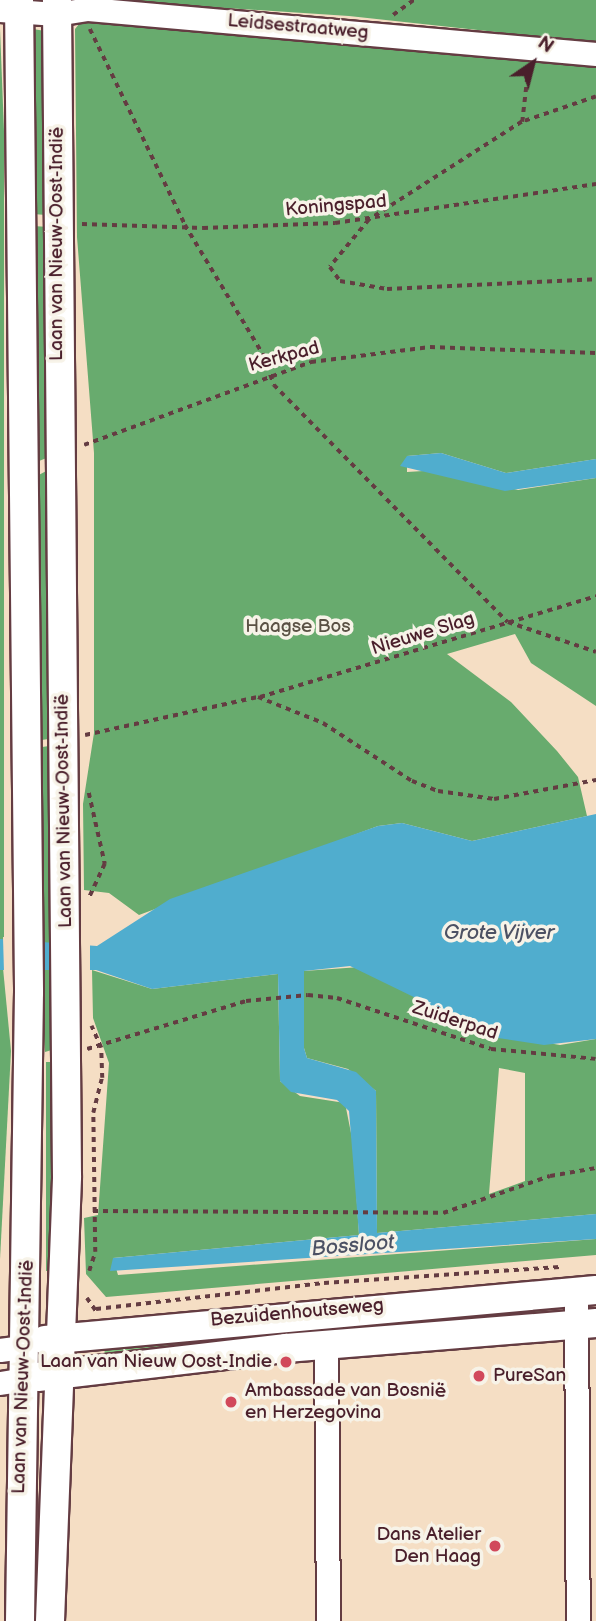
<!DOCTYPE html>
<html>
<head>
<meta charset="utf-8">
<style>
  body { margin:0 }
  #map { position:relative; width:596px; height:1621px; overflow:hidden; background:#f5dec4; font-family:"Balsamiq Sans",sans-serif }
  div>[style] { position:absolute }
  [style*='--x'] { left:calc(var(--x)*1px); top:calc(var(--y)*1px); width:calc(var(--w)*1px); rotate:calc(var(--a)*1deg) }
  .green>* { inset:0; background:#81c680 }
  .forest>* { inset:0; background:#68ab6e }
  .water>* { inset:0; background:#50adce }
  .pier>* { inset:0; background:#f5dec4 }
  .path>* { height:3.5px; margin-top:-1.75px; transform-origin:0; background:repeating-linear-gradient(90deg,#643c42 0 5px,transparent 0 10px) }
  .roads { filter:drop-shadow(2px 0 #643c42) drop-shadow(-2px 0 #643c42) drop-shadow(0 2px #643c42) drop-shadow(0 -2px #643c42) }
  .minor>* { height:23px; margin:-11.5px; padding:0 11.5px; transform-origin:11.5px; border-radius:11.5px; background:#fff }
  .major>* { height:28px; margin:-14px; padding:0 14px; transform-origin:14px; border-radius:14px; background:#fff }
  .dots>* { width:19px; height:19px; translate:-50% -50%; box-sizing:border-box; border:4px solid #f7f3e8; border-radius:50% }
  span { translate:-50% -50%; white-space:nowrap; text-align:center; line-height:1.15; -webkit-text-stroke:7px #f7f3e8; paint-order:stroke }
  .street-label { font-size:19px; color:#4a1f2b }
  .park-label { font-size:19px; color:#5a5144 }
  .poi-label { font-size:19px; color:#4a1f2b }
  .right { translate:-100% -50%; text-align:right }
  .left { translate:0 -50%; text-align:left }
  .water-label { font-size:21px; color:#4c5164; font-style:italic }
  .north { position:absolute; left:498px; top:28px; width:70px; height:70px; -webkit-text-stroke:5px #f7f3e8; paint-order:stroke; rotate:35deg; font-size:19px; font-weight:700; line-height:28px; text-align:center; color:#4a1f2b }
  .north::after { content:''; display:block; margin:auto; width:24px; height:32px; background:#4a1f2b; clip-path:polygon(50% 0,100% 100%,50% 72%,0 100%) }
</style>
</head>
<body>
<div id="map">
  <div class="green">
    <i style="clip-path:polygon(547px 1304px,548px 1316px,104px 1356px,106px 1342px)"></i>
  </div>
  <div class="forest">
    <i style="clip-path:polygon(106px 0,596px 0,596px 43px,349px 16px)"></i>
    <i style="clip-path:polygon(83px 19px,596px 67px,596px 459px,506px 473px,441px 453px,407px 456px,407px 472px,440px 470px,518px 490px,596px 478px,596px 706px,531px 663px,515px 634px,447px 654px,511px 702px,557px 751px,578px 777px,587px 816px,472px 841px,402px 823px,378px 826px,139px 915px,109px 893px,84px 890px,83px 804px,94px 733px,94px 453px,77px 237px,75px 29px)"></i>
    <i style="clip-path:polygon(27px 28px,45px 31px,47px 215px,32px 214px)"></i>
    <i style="clip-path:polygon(0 29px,4px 131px,4px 943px,0 939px)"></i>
    <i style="clip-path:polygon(33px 226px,49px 227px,49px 457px,34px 463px)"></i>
    <i style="clip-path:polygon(50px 469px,55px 738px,35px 741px,35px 477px)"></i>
    <i style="clip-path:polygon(55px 745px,53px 945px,41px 945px,36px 748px)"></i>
    <i style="clip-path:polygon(evenodd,360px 967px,480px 1031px,560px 1045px,596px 1039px,596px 1214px,377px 1233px,376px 1091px,348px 1069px,307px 1058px,304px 1048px,304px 971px,360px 967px,499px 1068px,525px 1073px,525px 1181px,489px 1194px,499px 1068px)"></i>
    <i style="clip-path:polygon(3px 968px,11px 1051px,0 1259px,0 970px)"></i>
    <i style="clip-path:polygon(40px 969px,52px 969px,55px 1049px,45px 1052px)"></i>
    <i style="clip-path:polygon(92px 970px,152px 989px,278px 974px,280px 1081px,300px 1096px,345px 1103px,353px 1143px,359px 1235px,113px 1258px,118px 1275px,596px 1239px,596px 1255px,106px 1297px,86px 1274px,84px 1218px,98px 1215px,109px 1063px,93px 1018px)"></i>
    <i style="clip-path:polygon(46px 1062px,54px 1062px,56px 1271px,46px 1271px)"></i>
  </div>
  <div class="water">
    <i style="clip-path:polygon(441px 453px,506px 473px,596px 459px,596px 478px,505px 491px,400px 466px,407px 456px)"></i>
    <i style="clip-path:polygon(596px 814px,596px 1039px,544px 1045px,498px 1038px,350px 966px,304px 971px,304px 1048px,307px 1058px,356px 1072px,376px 1091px,377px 1233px,596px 1214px,596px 1239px,110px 1271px,113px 1258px,359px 1235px,349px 1111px,337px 1100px,291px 1092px,280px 1081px,278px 974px,152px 989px,96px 970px,0 970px,0 939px,97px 946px,170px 899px,378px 826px,402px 823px,472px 841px)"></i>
  </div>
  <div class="pier">
    <i style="clip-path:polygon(3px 937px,40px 941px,26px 972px,4px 972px)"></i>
    <i style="clip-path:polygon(53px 942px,90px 942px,90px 973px,53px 972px)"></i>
  </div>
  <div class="path">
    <i style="--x:393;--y:15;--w:26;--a:-36"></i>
    <i style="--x:90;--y:29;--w:218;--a:64.1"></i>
    <i style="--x:185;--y:225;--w:153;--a:58.9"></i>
    <i style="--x:264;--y:356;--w:31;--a:71"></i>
    <i style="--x:274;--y:385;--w:333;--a:45.4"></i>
    <i style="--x:508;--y:622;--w:93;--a:18.8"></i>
    <i style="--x:596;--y:97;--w:78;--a:161.3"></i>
    <i style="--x:522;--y:122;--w:182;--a:147.4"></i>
    <i style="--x:369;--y:220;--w:61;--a:129.7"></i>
    <i style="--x:330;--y:267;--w:17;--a:54"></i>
    <i style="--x:340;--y:281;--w:48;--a:9.7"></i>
    <i style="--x:387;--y:289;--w:209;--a:-2.7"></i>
    <i style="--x:522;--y:122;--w:53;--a:-83.5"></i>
    <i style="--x:82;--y:224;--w:121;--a:1.9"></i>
    <i style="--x:203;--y:228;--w:132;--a:-2.2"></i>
    <i style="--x:335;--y:223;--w:264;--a:-8.5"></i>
    <i style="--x:84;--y:445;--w:242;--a:-20.1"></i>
    <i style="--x:311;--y:362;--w:120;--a:-7.2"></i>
    <i style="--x:430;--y:347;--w:166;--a:2.1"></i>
    <i style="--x:260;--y:697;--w:351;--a:-16.7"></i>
    <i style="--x:85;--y:735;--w:177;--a:-12.4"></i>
    <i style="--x:258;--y:697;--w:70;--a:21.8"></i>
    <i style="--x:323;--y:723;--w:106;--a:33.1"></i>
    <i style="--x:412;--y:781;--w:28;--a:21"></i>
    <i style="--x:438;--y:791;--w:57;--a:8.1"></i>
    <i style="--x:494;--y:799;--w:104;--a:-10.6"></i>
    <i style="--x:89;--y:793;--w:73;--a:77.3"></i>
    <i style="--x:105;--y:864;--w:38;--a:115"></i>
    <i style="--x:87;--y:1049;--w:166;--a:-16.8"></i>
    <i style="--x:246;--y:1001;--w:62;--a:-5.5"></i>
    <i style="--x:308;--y:995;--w:29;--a:6"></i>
    <i style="--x:337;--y:998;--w:162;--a:18.3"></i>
    <i style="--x:491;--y:1049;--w:105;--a:5.4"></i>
    <i style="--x:93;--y:1211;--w:350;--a:0.3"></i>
    <i style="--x:443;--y:1213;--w:113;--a:-19.1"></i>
    <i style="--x:550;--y:1176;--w:47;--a:-9.9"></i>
    <i style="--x:89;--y:1271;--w:20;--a:-72"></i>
    <i style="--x:95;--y:1252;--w:139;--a:-90.8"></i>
    <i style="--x:93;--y:1113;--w:36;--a:-76"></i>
    <i style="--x:102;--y:1078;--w:30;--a:-92"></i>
    <i style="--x:101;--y:1048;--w:24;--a:-114"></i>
    <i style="--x:87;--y:1298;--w:16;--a:55"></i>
    <i style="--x:96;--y:1309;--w:229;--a:-6.5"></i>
    <i style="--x:324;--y:1283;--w:236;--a:-3.9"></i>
  </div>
  <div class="roads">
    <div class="minor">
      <i style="--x:0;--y:10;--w:56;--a:4.1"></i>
      <i style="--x:56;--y:14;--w:32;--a:-9"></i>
      <i style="--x:88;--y:9;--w:510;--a:5.06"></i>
      <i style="--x:576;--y:1292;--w:329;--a:89.7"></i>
      <i style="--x:326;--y:1344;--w:277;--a:89.6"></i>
      <i style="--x:0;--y:1350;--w:21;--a:-8"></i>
      <i style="--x:0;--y:1383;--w:20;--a:-9"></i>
    </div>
    <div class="major">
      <i style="--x:19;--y:0;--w:992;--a:89.42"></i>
      <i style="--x:29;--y:992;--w:629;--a:90.82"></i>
      <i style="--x:45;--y:1340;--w:553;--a:-5.19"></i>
      <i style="--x:38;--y:1377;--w:250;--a:-6.7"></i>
      <i style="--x:286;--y:1348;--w:311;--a:-4.6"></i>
      <i style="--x:50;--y:1621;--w:445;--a:-87.8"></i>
      <i style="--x:67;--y:1176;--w:1176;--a:-90.49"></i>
    </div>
  </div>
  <div class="dots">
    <i style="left:286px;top:1362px;background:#d1495b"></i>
    <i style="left:479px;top:1376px;background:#d1495b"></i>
    <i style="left:231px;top:1402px;background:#d1495b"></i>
    <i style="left:495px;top:1546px;background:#d1495b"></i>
  </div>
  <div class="street-label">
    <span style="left:298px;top:27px;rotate:5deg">Leidsestraatweg</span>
    <span style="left:336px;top:206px;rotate:-5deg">Koningspad</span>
    <span style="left:57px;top:244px;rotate:-90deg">Laan van Nieuw-Oost-Indië</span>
    <span style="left:284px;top:357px;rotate:-15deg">Kerkpad</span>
    <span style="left:423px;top:634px;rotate:-17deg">Nieuwe Slag</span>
    <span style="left:64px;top:811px;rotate:-91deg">Laan van Nieuw-Oost-Indië</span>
    <span style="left:455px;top:1021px;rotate:18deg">Zuiderpad</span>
    <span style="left:297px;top:1313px;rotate:-5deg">Bezuidenhoutseweg</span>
    <span style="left:23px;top:1377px;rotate:-88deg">Laan van Nieuw-Oost-Indië</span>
  </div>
  <div class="park-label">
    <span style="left:298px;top:627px">Haagse Bos</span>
  </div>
  <div class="poi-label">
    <span class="right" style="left:272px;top:1362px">Laan van Nieuw Oost-Indie</span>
    <span class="left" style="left:493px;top:1376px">PureSan</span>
    <span class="left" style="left:245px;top:1402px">Ambassade van Bosnië<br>en Herzegovina</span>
    <span class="right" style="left:481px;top:1546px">Dans Atelier<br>Den Haag</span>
  </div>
  <div class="water-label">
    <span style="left:499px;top:933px">Grote Vijver</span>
    <span style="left:353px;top:1246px;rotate:-5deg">Bossloot</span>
  </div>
  <div class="north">N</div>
</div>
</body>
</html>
